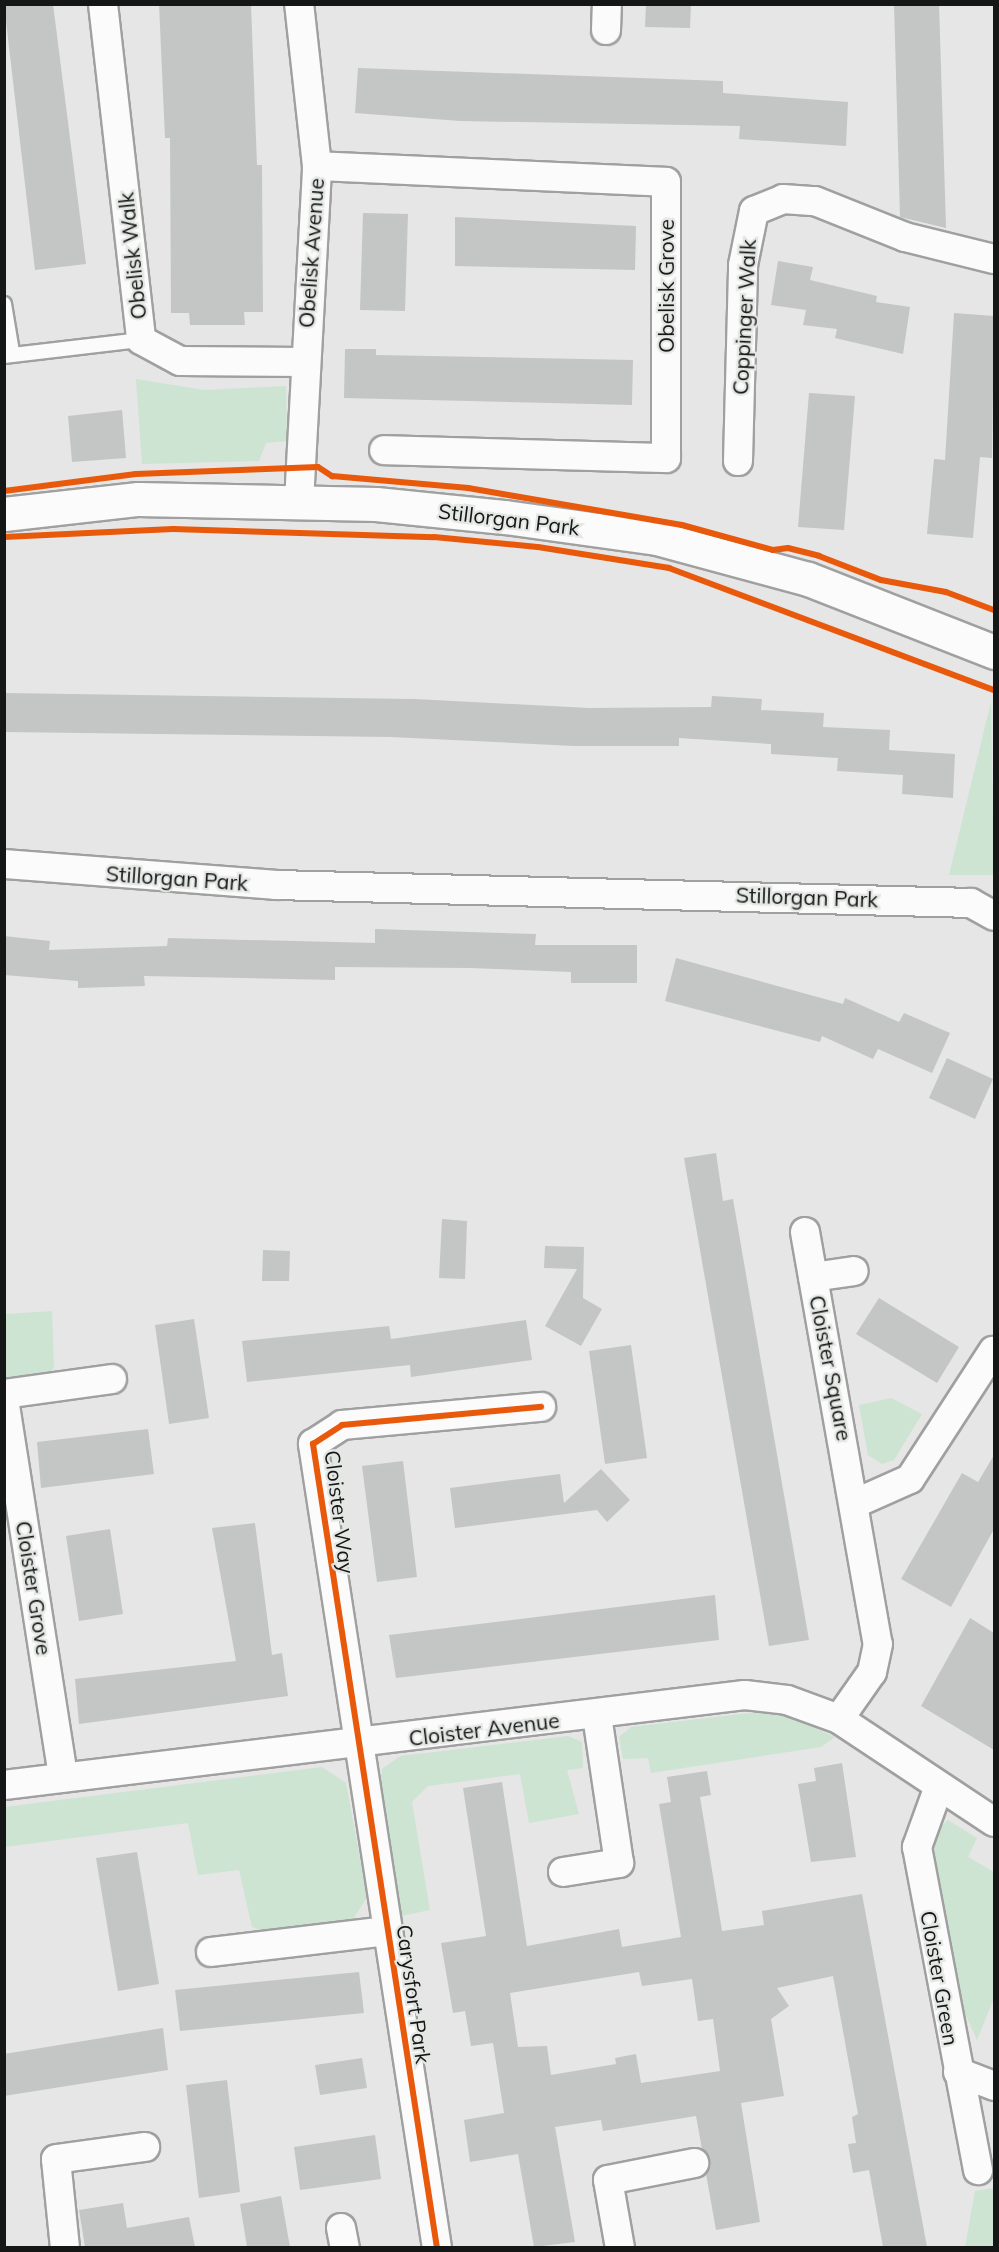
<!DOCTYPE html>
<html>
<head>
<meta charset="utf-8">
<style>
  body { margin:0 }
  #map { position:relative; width:999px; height:2252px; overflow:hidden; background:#e5e6e5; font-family:Mulish,sans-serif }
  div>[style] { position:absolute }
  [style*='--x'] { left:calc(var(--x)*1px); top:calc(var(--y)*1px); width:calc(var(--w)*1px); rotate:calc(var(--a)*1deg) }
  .green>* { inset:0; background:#cde4d2 }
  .building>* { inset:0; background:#c4c6c5 }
  .roads { filter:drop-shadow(2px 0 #9fa09f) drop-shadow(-2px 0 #9fa09f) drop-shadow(0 2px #9fa09f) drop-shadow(0 -2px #9fa09f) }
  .lane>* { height:14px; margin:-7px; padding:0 7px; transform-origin:7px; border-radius:7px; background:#fbfbfb }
  .street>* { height:28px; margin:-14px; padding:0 14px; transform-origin:14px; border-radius:14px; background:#fbfbfb }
  .secondary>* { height:33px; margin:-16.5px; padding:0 16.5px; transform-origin:16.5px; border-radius:16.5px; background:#fbfbfb }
  .cycleway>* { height:6px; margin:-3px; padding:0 3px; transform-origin:3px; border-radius:3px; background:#e8590c }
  span { translate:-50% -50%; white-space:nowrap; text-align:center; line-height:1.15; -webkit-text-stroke:4.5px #e4e7e4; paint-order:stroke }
  .street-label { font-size:21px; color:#151716 }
  .frame { position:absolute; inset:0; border:6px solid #151716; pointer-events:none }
</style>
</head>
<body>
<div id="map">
  <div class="green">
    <i style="clip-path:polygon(136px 379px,204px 390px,286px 386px,287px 441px,266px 443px,259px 461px,142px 464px)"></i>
    <i style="clip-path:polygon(991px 702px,994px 875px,949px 875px)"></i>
    <i style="clip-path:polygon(52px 1311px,54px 1368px,47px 1376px,5px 1382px,5px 1314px)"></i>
    <i style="clip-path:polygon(891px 1398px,922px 1414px,894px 1460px,882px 1464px,868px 1455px,859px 1405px)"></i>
    <i style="clip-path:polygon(774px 1710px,835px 1737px,821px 1747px,651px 1773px,648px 1758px,623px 1759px,619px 1737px,631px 1727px)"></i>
    <i style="clip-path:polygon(568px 1736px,582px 1742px,583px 1768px,567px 1770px,579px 1814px,529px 1823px,520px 1774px,428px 1786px,412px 1802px,430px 1910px,401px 1916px,380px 1785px,382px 1769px,400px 1756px)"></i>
    <i style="clip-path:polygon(322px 1767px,346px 1783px,367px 1897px,352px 1921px,273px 1934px,252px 1927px,239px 1870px,198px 1875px,188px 1823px,5px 1847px,4px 1807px)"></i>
    <i style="clip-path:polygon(948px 1820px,977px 1838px,968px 1857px,994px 1872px,994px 1998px,977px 2040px,962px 2007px,936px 1871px,932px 1836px)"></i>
    <i style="clip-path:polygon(994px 2188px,994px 2247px,965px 2247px,975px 2191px)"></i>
  </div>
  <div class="building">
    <i style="clip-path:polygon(4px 4px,53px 4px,86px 264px,35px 270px)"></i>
    <i style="clip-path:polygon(159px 4px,251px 4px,257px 165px,262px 165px,263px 312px,244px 312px,245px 325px,190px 325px,189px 313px,171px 313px,170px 138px,165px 138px)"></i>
    <i style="clip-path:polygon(646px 4px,691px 4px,690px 28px,645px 27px)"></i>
    <i style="clip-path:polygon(894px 4px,939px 4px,946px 228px,900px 217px)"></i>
    <i style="clip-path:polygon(358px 68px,723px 81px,723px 93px,848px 102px,846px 146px,739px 139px,740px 126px,460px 121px,355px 113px)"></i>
    <i style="clip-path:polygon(363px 213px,408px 214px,405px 311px,360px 310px)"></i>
    <i style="clip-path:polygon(455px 217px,636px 226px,635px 270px,455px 266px)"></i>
    <i style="clip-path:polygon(778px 261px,813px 267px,810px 280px,877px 296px,876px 302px,910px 307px,903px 354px,835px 338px,837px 329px,803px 325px,806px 310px,771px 305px)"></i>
    <i style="clip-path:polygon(954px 313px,994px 316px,992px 458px,980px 457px,973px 538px,927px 534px,934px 459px,945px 460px)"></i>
    <i style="clip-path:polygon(345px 349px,376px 349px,376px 355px,633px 360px,632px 405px,344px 398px)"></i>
    <i style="clip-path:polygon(809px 393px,855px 396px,844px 530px,798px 527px)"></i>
    <i style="clip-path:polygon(122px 410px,126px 458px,72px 462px,68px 416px)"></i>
    <i style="clip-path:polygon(4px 693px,415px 699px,589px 708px,711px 707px,712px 696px,762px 699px,761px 710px,824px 713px,823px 727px,890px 730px,889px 750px,955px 754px,953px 798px,902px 794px,903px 775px,837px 771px,838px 758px,771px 754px,771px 744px,679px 738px,679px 746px,574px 746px,391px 737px,4px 732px)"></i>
    <i style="clip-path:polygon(375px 929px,536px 934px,535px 945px,637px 945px,637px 983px,571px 983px,571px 972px,469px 968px,335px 967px,335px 980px,144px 976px,145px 986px,78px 988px,78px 981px,4px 975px,4px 936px,50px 941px,49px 950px,167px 946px,168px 938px,375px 943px)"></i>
    <i style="clip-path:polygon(676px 958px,843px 1004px,845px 998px,899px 1022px,904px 1013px,950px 1033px,932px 1073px,878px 1049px,873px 1059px,822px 1036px,820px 1042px,665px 1001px)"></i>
    <i style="clip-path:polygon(947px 1058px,993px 1079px,975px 1119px,929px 1098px)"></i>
    <i style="clip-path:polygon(716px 1153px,723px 1201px,733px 1199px,809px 1640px,769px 1646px,684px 1158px)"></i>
    <i style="clip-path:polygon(442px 1219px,467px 1221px,465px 1279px,439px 1278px)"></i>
    <i style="clip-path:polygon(545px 1246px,584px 1247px,583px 1298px,602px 1309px,581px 1346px,545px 1326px,577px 1269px,544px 1268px)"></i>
    <i style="clip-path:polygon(263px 1250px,290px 1251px,289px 1281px,262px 1281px)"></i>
    <i style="clip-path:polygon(879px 1298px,959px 1347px,937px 1383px,856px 1334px)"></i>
    <i style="clip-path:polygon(194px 1319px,209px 1418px,169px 1424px,155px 1325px)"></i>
    <i style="clip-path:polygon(526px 1320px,532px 1360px,411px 1377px,410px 1365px,247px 1382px,242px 1341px,389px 1326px,391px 1339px)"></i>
    <i style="clip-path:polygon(631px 1345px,647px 1458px,605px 1464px,589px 1351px)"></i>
    <i style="clip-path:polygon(148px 1429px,154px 1474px,41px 1488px,37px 1442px)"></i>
    <i style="clip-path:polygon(994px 1455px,994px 1529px,951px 1607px,901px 1579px,962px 1473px,978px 1482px)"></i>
    <i style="clip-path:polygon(403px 1461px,417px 1577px,377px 1582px,362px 1466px)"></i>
    <i style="clip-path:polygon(601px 1469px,630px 1500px,607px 1522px,597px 1510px,455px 1528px,450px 1488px,560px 1474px,564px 1503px)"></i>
    <i style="clip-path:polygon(255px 1523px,272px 1655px,282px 1653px,288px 1696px,79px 1724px,75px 1679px,236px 1661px,212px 1528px)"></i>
    <i style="clip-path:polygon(110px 1529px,123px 1614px,79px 1621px,66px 1536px)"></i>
    <i style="clip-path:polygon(715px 1595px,719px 1640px,396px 1678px,389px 1635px)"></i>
    <i style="clip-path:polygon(970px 1618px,994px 1633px,994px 1750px,921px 1706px)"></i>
    <i style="clip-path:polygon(842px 1763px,856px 1857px,811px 1862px,798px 1784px,816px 1781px,814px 1768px)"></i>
    <i style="clip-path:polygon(evenodd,707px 1771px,711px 1795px,700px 1797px,722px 1931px,764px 1925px,762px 1911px,862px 1894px,927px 2247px,883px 2247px,869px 2170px,853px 2173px,848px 2144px,856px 2143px,852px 2117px,858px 2114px,833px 1976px,777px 1988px,789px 2006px,771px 2019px,784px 2096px,741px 2103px,760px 2222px,716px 2230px,706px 2174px,710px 2160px,702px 2149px,696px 2116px,603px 2131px,601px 2120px,555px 2127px,575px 2242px,534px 2247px,518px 2154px,470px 2162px,464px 2120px,504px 2113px,493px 2043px,471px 2046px,465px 2011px,453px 2013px,441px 1943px,486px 1936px,463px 1788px,502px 1782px,527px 1946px,619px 1929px,622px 1947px,681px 1937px,659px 1804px,671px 1802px,667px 1777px,707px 1771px,639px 1972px,642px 1986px,692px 1979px,698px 2021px,713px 2019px,720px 2071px,641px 2083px,636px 2054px,615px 2058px,616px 2064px,551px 2075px,547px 2046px,518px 2047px,510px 1993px,639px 1972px)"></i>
    <i style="clip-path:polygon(137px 1852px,159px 1984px,118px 1991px,96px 1858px)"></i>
    <i style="clip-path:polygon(359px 1972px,364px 2013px,180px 2031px,175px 1990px)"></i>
    <i style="clip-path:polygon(163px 2028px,168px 2070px,4px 2096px,4px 2054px)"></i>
    <i style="clip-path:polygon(362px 2058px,367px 2088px,320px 2095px,315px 2065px)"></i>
    <i style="clip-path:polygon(227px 2080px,240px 2192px,199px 2198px,186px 2085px)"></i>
    <i style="clip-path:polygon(375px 2135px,381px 2179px,300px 2190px,294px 2147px)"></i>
    <i style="clip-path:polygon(281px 2196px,290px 2247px,247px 2247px,240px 2204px)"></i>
    <i style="clip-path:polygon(123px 2203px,127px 2228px,189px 2217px,195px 2247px,85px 2247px,79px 2210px)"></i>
  </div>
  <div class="roads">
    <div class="lane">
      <i style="--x:4;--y:304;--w:49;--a:80.5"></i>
      <i style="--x:4;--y:356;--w:138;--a:-6.7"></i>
    </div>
    <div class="street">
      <i style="--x:103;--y:4;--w:338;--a:83.5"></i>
      <i style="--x:141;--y:340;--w:44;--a:28.3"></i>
      <i style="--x:180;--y:361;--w:124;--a:0.5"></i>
      <i style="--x:606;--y:30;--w:26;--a:-88"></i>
      <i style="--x:317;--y:166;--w:349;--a:2.6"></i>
      <i style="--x:666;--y:182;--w:276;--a:90"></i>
      <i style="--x:666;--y:458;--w:282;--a:-178.4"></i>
      <i style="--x:738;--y:461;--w:196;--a:-88.5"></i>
      <i style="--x:743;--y:265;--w:55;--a:-78.5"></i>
      <i style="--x:754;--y:211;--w:31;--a:-22"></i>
      <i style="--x:783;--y:199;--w:32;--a:4"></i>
      <i style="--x:815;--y:201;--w:97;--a:21.8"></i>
      <i style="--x:905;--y:237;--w:92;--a:13.9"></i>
      <i style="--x:299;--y:502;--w:336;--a:-86.9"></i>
      <i style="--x:317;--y:166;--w:163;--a:-96.3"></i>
      <i style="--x:4;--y:864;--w:273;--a:4.4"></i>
      <i style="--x:276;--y:885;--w:695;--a:1.48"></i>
      <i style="--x:971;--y:903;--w:26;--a:29"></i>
      <i style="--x:805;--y:1232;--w:418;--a:80"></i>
      <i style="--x:878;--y:1644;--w:29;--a:102"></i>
      <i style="--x:872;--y:1672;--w:57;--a:125.1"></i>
      <i style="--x:813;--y:1277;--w:41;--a:-8.3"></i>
      <i style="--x:4;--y:1394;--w:109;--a:-7.9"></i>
      <i style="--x:4;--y:1399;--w:383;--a:81.1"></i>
      <i style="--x:856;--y:1503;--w:59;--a:-24"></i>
      <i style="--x:910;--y:1479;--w:153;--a:-57"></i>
      <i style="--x:4;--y:1785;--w:746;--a:-6.93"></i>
      <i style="--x:745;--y:1695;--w:42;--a:6.8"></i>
      <i style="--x:787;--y:1700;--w:55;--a:20.1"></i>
      <i style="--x:839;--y:1719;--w:186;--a:33.6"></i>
      <i style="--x:938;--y:1789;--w:62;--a:109.9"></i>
      <i style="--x:917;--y:1847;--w:329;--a:79.3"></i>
      <i style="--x:563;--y:1872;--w:57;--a:-9.1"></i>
      <i style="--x:619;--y:1863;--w:149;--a:-98.5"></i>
      <i style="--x:211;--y:1952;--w:178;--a:-6.8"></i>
      <i style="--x:958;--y:2072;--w:39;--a:21"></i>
      <i style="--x:341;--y:2228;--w:20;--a:79"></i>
      <i style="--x:65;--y:2248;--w:89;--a:-95.8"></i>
      <i style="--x:56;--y:2159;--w:90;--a:-7.7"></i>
      <i style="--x:437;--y:2248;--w:814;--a:-98.77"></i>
      <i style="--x:313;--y:1444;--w:35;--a:-33"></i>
      <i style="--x:342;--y:1425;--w:200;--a:-5.2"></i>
      <i style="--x:620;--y:2248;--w:69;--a:-100"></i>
      <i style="--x:608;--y:2180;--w:88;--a:-11.2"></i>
    </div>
    <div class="secondary">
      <i style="--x:4;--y:514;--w:135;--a:-6.4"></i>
      <i style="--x:138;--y:499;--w:238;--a:1.2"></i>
      <i style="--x:376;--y:504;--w:130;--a:5.8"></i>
      <i style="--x:505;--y:517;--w:153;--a:7.9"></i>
      <i style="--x:657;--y:538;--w:156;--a:15.2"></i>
      <i style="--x:808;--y:579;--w:200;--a:21.4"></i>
    </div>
  </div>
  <div class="cycleway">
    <i style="--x:4;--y:491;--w:133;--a:-7.3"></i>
    <i style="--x:136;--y:474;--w:182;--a:-2.2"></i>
    <i style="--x:318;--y:467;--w:17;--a:33"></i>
    <i style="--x:332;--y:476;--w:137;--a:5"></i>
    <i style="--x:468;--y:488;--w:217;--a:9.8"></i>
    <i style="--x:682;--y:525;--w:94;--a:15.4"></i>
    <i style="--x:773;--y:550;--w:15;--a:-8"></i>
    <i style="--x:788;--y:548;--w:32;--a:14"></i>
    <i style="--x:819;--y:556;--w:66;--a:21.2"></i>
    <i style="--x:881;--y:580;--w:66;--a:10.5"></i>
    <i style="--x:946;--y:592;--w:51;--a:20.6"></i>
    <i style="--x:4;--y:537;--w:169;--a:-2.7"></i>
    <i style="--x:173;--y:529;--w:261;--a:1.8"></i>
    <i style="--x:434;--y:537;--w:104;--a:5.5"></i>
    <i style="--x:538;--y:547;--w:133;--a:9.1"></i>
    <i style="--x:669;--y:568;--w:347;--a:20.6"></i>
    <i style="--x:437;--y:2248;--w:814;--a:-98.77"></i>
    <i style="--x:313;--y:1444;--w:35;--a:-33"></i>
    <i style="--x:342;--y:1425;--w:200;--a:-5.2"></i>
  </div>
  <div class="street-label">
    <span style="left:311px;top:253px;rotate:-86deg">Obelisk Avenue</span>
    <span style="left:132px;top:256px;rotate:-96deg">Obelisk Walk</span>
    <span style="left:666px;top:286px;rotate:-90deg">Obelisk Grove</span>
    <span style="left:744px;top:317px;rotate:-87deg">Coppinger Walk</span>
    <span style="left:509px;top:519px;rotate:7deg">Stillorgan Park</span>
    <span style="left:177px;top:878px;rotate:4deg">Stillorgan Park</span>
    <span style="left:807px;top:897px;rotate:2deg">Stillorgan Park</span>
    <span style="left:831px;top:1368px;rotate:79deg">Cloister Square</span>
    <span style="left:340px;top:1512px;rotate:83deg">Cloister Way</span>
    <span style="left:34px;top:1588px;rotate:81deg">Cloister Grove</span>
    <span style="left:484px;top:1729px;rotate:-7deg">Cloister Avenue</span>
    <span style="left:940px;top:1978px;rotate:80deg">Cloister Green</span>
    <span style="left:414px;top:1994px;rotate:82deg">Carysfort Park</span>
  </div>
  <div class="frame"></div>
</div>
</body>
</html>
